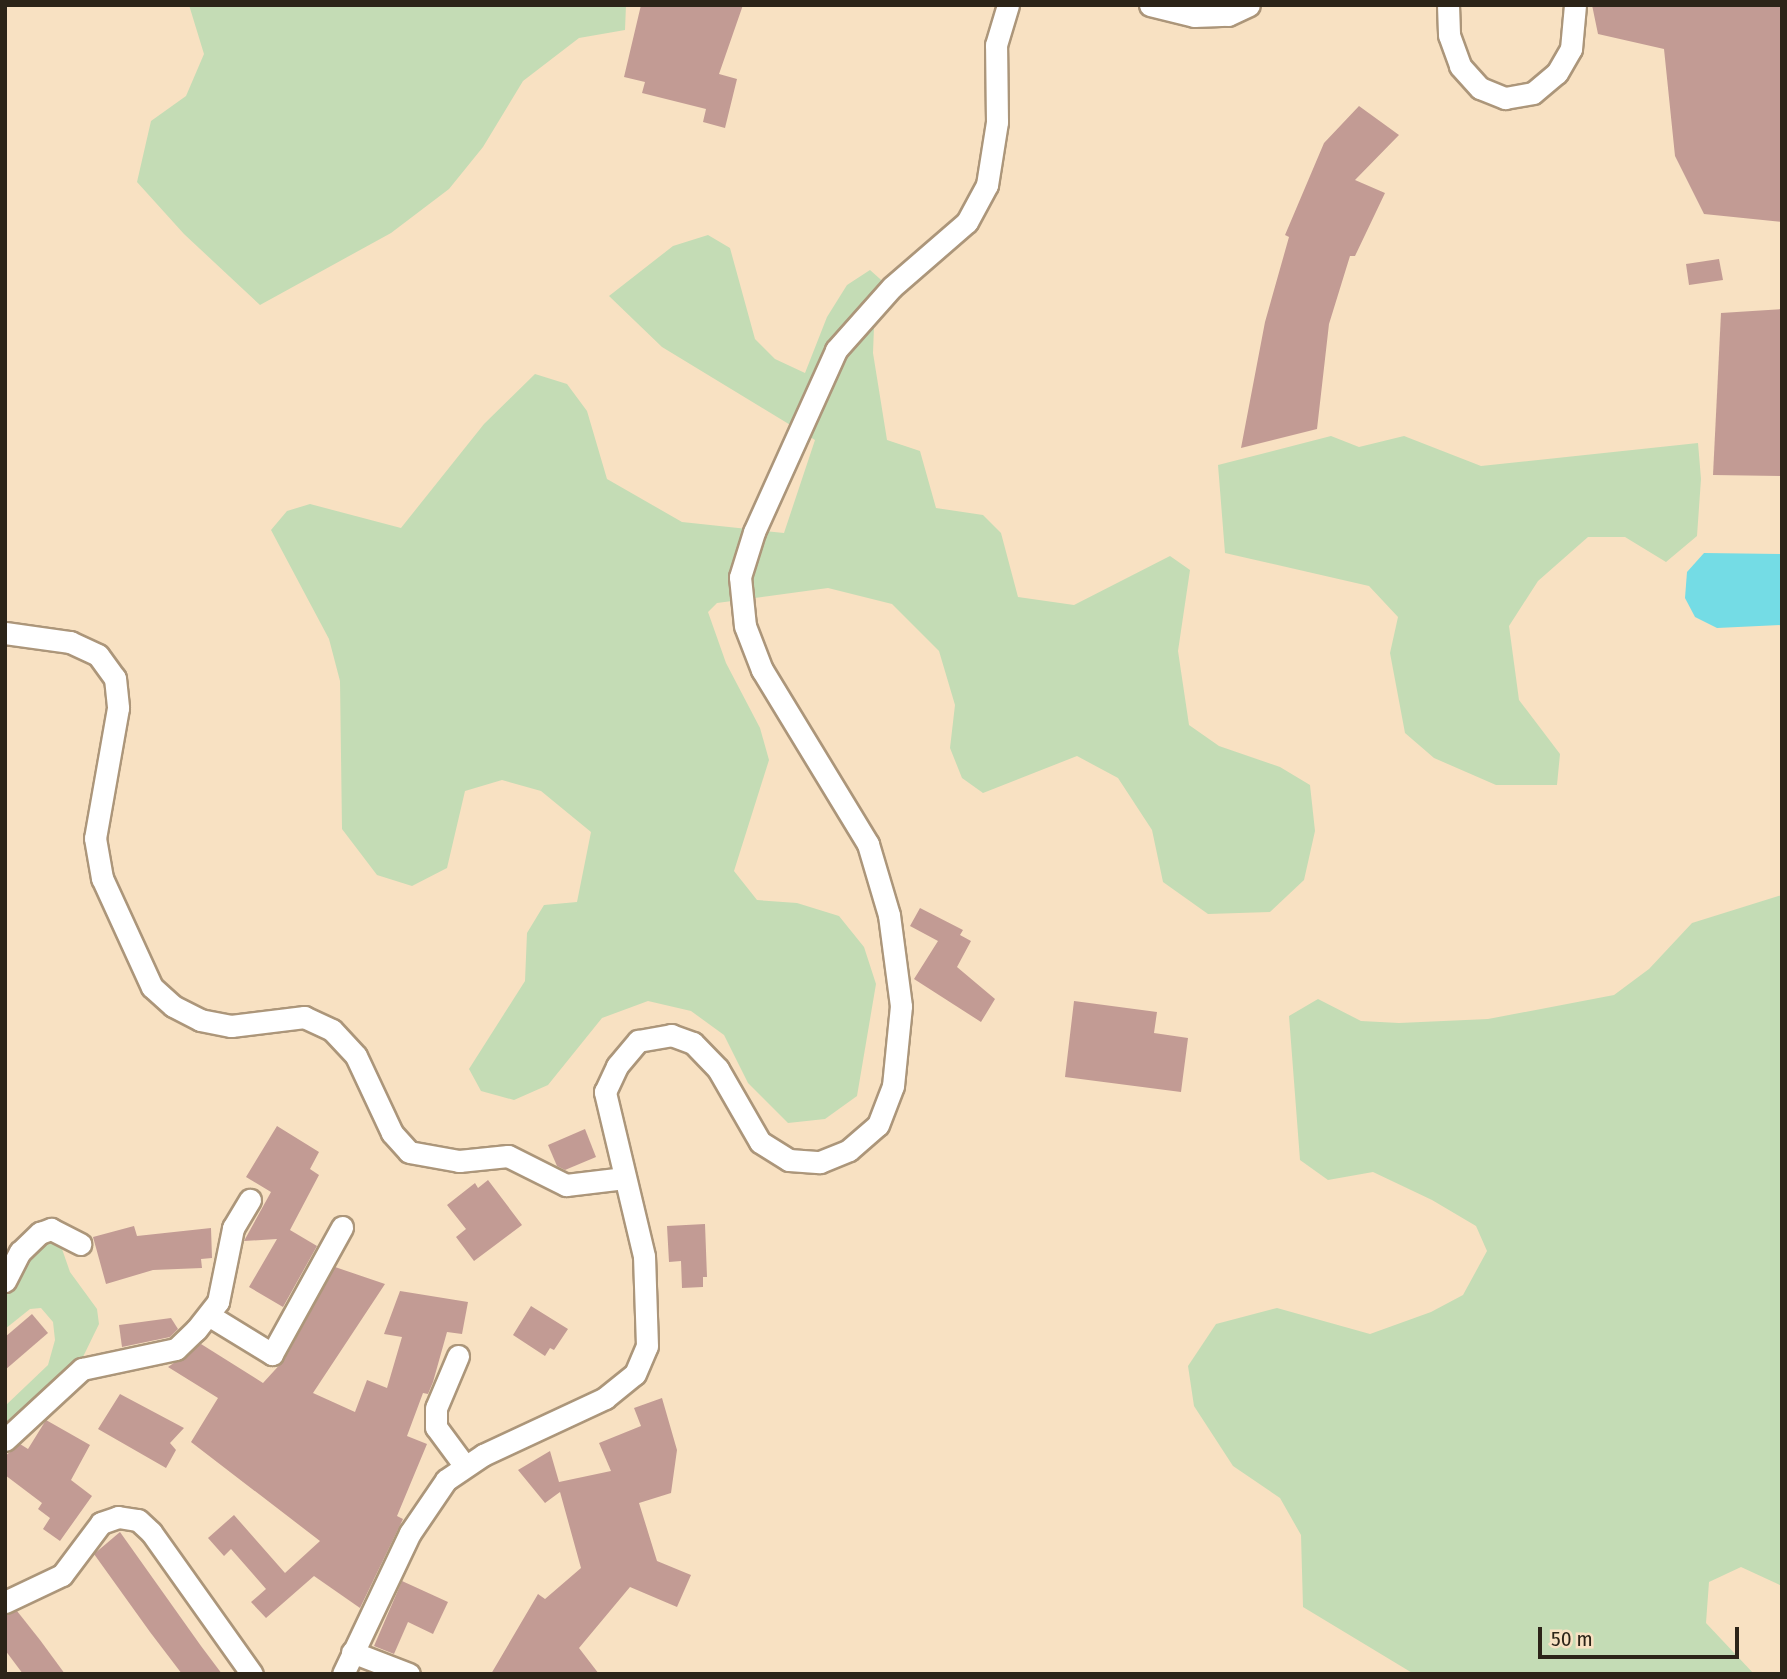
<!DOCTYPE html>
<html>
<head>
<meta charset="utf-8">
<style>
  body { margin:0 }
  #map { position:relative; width:1787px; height:1679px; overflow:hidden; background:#f8e1c2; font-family:"Fira Sans Condensed",sans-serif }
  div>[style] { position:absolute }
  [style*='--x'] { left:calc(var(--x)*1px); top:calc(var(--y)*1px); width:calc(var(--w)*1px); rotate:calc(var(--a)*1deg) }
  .green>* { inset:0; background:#c4dcb5 }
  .water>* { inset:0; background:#74dce5 }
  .building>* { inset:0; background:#c29b94 }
  .roads { filter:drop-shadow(2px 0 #ac967a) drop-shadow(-2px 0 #ac967a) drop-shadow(0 2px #ac967a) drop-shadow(0 -2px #ac967a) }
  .street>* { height:21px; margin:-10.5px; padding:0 10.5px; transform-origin:10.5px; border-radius:10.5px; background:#fff }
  span { translate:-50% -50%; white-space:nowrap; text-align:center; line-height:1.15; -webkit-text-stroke:5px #f8e1c2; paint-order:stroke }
  .frame { position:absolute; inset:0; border:7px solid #2c2418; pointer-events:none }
  .scale { position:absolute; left:1538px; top:1627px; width:201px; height:32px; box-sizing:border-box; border:4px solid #2c2418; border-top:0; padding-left:9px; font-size:21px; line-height:24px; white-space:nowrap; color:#2c2418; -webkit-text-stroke:5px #f8e1c2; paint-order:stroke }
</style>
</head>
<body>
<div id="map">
  <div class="green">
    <i style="clip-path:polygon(189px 5px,626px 5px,625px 30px,579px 38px,523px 81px,483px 147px,449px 189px,391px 233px,260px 305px,184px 234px,137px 182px,151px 121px,186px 96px,204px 54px)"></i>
    <i style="clip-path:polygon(708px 235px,730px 248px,755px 339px,775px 359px,805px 373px,827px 317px,847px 285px,870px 270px,898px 295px,874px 327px,873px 353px,887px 440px,920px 451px,936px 508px,983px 515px,1001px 533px,1018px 597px,1074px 605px,1170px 556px,1190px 570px,1178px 651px,1189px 725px,1219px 746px,1280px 767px,1310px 785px,1315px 831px,1304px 880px,1270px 912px,1208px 914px,1163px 882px,1152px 830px,1118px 778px,1077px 756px,983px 793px,962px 778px,950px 748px,955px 705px,939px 651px,892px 604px,828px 588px,717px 603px,708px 612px,726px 663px,760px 728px,769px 760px,734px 871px,757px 900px,797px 903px,839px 916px,864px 947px,876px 984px,857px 1096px,825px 1119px,788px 1123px,748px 1083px,724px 1035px,691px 1011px,648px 1001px,602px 1018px,548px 1085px,514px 1100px,481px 1091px,469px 1069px,525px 981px,527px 933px,544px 905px,577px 902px,591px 832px,541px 791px,502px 780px,465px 791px,447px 868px,412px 886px,377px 875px,342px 829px,340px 681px,329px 639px,271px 530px,287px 511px,310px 504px,401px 528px,484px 424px,535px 374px,567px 384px,587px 411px,607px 479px,682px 522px,784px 533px,815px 440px,662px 347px,609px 296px,673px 246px)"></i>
    <i style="clip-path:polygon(1331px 436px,1359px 447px,1404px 436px,1481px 466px,1698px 443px,1701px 479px,1697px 536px,1666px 562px,1625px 537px,1588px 537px,1538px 581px,1509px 626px,1519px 700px,1560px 754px,1557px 785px,1496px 785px,1434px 758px,1405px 733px,1390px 653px,1398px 617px,1369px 586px,1225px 553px,1218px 465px)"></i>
    <i style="clip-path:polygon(1782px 895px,1782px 1586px,1741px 1567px,1709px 1582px,1706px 1623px,1754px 1674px,1414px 1674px,1303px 1607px,1301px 1535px,1280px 1498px,1233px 1466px,1194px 1406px,1188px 1366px,1216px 1324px,1277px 1308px,1370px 1334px,1431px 1312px,1463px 1295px,1487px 1251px,1476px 1226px,1432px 1200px,1373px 1172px,1328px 1180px,1300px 1160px,1289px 1016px,1318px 999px,1361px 1021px,1399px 1023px,1488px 1019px,1614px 995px,1649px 969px,1692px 923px)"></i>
    <i style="clip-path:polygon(49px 1242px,62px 1249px,70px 1272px,97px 1309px,99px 1324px,81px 1361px,5px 1431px,5px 1406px,48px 1365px,55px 1340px,53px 1322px,41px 1308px,30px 1309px,5px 1329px,5px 1290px,35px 1246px)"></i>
  </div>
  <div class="water">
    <i style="clip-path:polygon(1704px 553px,1782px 554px,1782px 625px,1717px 628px,1695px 617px,1685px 598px,1687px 572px)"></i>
  </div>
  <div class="building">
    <i style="clip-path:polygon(641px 5px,743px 5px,719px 74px,737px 79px,725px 128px,703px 122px,706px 109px,642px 93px,645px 82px,624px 77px)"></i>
    <i style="clip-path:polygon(1592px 5px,1782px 5px,1782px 222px,1704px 214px,1675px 156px,1664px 49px,1598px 34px)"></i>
    <i style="clip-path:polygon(1359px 106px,1399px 135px,1355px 180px,1385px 193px,1355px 256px,1350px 256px,1329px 324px,1317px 429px,1241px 448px,1265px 322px,1289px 237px,1285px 235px,1324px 143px)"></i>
    <i style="clip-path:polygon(1719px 259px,1723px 280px,1689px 285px,1686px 264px)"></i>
    <i style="clip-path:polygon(1782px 309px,1782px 476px,1713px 475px,1721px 313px)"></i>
    <i style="clip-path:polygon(920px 908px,963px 930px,960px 935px,971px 941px,957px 967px,995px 999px,981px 1022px,914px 979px,938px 941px,910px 926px)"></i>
    <i style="clip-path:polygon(1074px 1001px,1157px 1012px,1154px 1033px,1188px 1038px,1181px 1092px,1065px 1077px)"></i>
    <i style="clip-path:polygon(277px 1126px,319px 1152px,310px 1169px,319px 1175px,290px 1230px,317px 1246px,283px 1307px,249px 1287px,277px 1239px,244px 1241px,271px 1192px,246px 1177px)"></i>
    <i style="clip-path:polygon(585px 1129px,596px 1157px,565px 1170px,557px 1166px,548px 1145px)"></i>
    <i style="clip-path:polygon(488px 1180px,522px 1225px,474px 1261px,456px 1237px,466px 1229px,447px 1205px,475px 1183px,478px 1188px)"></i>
    <i style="clip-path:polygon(705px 1224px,707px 1277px,703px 1277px,703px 1287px,682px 1288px,681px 1261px,669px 1262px,667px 1226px)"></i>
    <i style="clip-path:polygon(134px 1226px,137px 1236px,211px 1228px,212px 1258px,201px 1259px,202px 1268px,153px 1270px,106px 1284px,93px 1237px)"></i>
    <i style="clip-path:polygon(335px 1267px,385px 1284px,313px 1393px,355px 1412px,367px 1380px,387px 1388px,402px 1337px,384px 1334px,400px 1291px,468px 1302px,462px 1334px,447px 1332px,433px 1382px,428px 1394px,423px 1393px,407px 1436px,427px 1444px,397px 1516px,403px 1519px,360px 1608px,314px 1576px,266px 1618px,251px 1602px,266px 1589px,231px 1549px,224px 1556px,208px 1538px,234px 1515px,285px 1573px,320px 1541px,191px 1442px,218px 1398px,168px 1367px,201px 1344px,263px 1383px,284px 1360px)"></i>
    <i style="clip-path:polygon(531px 1306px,568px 1329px,554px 1350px,550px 1348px,545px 1356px,513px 1335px)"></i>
    <i style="clip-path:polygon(32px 1314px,48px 1333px,5px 1370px,5px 1337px)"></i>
    <i style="clip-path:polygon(171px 1318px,178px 1329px,170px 1337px,122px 1347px,119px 1325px)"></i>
    <i style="clip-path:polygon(120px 1394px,184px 1428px,170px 1443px,176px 1450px,166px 1468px,98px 1429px)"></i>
    <i style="clip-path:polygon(662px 1398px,677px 1450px,671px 1493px,639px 1503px,657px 1561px,691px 1575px,677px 1607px,630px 1587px,579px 1648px,599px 1674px,491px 1674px,538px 1594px,545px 1599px,581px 1568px,560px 1492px,545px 1503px,518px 1470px,550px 1451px,559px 1482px,611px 1471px,599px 1443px,641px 1426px,634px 1408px)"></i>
    <i style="clip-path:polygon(46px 1420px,90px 1445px,71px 1480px,92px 1496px,60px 1541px,43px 1529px,50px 1518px,38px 1509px,42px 1503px,5px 1475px,5px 1456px,20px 1444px,28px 1449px)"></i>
    <i style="clip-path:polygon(120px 1532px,201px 1646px,222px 1674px,182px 1674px,150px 1632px,94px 1554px)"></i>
    <i style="clip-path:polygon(402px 1581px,448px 1602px,433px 1634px,408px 1622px,394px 1654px,374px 1646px)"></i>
    <i style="clip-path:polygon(17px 1611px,40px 1640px,65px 1674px,23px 1674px,5px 1650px,5px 1615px)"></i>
  </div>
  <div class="roads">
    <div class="street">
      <i style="--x:1150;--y:5;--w:45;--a:14"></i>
      <i style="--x:1194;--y:16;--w:34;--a:-2"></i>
      <i style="--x:1228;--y:15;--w:23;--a:-25"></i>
      <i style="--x:1448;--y:5;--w:30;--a:88"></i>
      <i style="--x:1449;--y:35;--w:33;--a:70"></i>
      <i style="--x:1460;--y:66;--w:30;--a:48"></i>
      <i style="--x:1480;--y:88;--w:27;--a:22"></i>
      <i style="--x:1505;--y:98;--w:28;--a:-10"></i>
      <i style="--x:1533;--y:93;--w:31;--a:-40"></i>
      <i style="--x:1557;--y:73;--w:28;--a:-60"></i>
      <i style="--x:1571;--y:49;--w:44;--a:-84.8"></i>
      <i style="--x:5;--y:633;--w:66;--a:7.9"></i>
      <i style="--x:70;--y:642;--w:31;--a:25"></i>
      <i style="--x:98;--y:655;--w:29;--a:54"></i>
      <i style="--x:115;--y:678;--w:30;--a:84"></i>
      <i style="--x:118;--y:708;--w:132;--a:100"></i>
      <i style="--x:95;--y:838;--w:41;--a:80.1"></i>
      <i style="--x:102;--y:878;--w:120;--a:65.4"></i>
      <i style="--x:152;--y:987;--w:28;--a:42"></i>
      <i style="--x:173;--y:1006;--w:30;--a:27"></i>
      <i style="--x:200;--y:1020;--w:32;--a:11"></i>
      <i style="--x:231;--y:1026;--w:74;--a:-7"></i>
      <i style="--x:304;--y:1017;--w:31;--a:25"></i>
      <i style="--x:332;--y:1030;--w:35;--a:47"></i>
      <i style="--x:356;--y:1056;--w:85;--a:64.9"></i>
      <i style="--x:392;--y:1133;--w:25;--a:48"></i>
      <i style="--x:409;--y:1152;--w:51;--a:10.2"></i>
      <i style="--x:459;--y:1161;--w:49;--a:-5.8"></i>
      <i style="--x:508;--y:1156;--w:65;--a:26.6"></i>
      <i style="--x:566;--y:1185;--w:59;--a:-6.8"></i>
      <i style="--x:5;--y:1281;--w:33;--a:-63"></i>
      <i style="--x:20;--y:1252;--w:28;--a:-44"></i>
      <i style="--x:40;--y:1233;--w:12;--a:-20"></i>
      <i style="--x:51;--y:1229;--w:33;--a:27"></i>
      <i style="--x:210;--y:1316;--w:73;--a:31.5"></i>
      <i style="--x:272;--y:1354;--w:145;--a:-61.1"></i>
      <i style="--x:458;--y:1356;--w:56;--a:112.9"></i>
      <i style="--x:436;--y:1408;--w:19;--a:90"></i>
      <i style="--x:436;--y:1427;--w:47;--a:53.6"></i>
      <i style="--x:5;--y:1440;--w:105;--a:-42.7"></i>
      <i style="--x:82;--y:1369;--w:96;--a:-12"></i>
      <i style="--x:176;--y:1349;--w:28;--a:-44"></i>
      <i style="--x:196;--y:1330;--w:36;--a:-52"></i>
      <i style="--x:218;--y:1302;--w:76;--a:-78.5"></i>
      <i style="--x:233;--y:1228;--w:33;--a:-59"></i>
      <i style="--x:5;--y:1602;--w:63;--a:-25.3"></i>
      <i style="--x:62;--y:1575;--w:65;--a:-53.1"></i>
      <i style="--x:101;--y:1523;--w:18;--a:-19"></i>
      <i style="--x:118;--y:1517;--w:20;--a:9"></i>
      <i style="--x:138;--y:1520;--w:18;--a:43"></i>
      <i style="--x:151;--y:1532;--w:174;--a:54.6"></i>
      <i style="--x:352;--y:1652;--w:61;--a:21.1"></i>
      <i style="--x:343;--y:1674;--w:156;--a:-64.6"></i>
      <i style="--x:410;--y:1533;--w:64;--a:-55.8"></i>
      <i style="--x:446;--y:1480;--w:45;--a:-34"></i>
      <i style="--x:483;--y:1455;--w:135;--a:-25"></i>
      <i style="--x:605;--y:1398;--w:38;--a:-39"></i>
      <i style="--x:635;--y:1374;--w:30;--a:-67"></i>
      <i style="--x:647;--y:1346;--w:90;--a:-91.9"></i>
      <i style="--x:644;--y:1256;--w:169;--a:-103.4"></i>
      <i style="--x:605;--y:1092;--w:29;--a:-65"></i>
      <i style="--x:617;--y:1066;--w:33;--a:-50"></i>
      <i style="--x:638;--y:1041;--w:34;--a:-10"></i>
      <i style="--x:671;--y:1035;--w:23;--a:20"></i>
      <i style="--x:693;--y:1043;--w:36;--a:46"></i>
      <i style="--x:718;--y:1069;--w:84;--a:60.1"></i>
      <i style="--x:760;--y:1142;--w:34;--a:32"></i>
      <i style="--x:789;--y:1160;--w:31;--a:4"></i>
      <i style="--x:820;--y:1162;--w:31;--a:-22"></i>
      <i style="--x:849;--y:1150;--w:38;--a:-41"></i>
      <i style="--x:878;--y:1125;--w:42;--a:-69"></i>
      <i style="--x:893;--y:1086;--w:80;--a:-84.3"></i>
      <i style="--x:901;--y:1006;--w:92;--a:-97.5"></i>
      <i style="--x:889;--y:915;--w:74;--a:-106.5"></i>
      <i style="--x:868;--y:844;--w:204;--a:-121.3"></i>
      <i style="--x:762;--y:670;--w:47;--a:-111.1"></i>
      <i style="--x:745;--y:626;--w:49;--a:-95.8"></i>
      <i style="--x:740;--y:577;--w:47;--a:-72.7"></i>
      <i style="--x:754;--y:532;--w:200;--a:-65.7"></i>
      <i style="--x:836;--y:350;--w:84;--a:-48.4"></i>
      <i style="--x:892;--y:287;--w:99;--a:-40.9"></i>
      <i style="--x:967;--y:222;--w:42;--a:-61.6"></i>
      <i style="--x:987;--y:185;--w:64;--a:-81"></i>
      <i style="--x:997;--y:122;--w:77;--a:-90.7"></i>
      <i style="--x:996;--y:45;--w:42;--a:-73.3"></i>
    </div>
  </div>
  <div class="frame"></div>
  <div class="scale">50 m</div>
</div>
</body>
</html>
